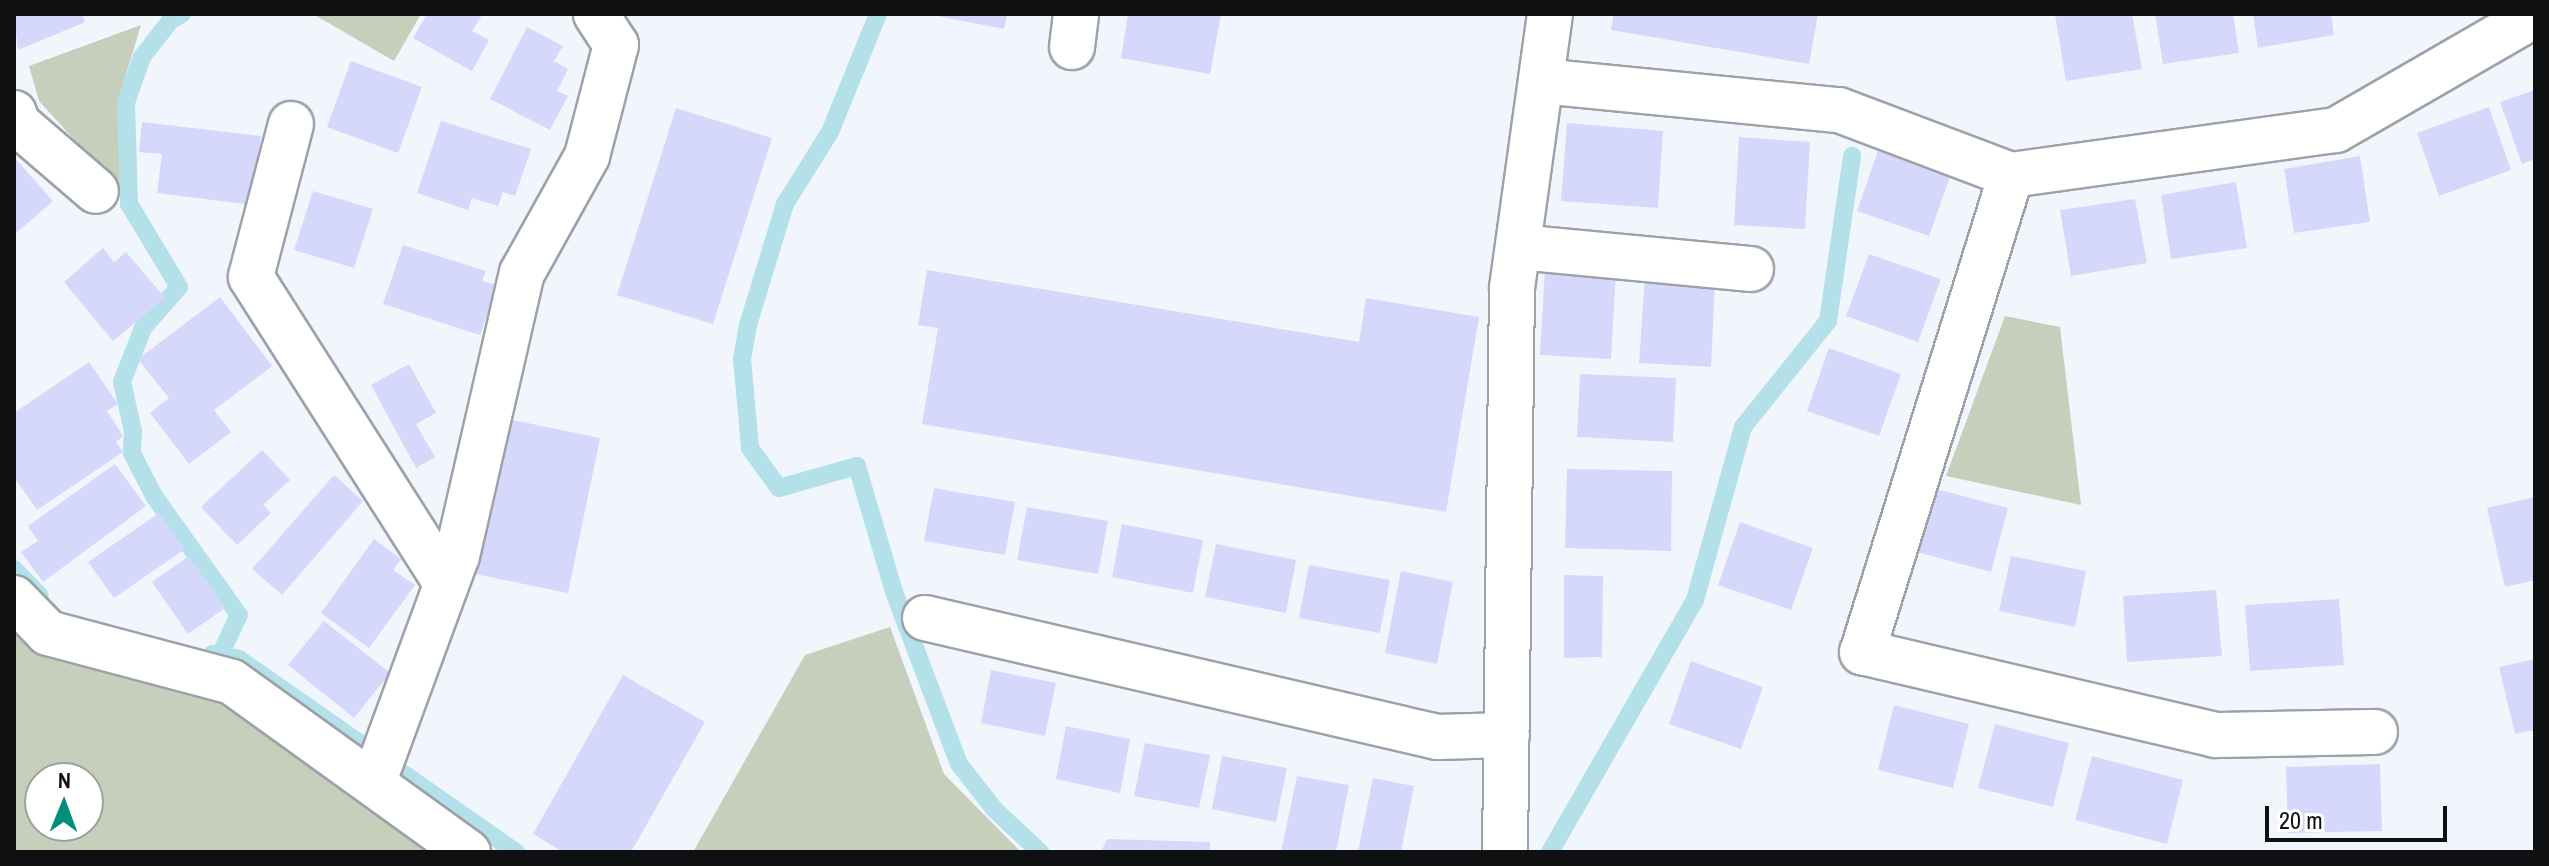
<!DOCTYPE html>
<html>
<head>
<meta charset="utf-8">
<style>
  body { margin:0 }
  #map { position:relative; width:2549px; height:866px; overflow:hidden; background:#f1f6fd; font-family:"Archivo Narrow",sans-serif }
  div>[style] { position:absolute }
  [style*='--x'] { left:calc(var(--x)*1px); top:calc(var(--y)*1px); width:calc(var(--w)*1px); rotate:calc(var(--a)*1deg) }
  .green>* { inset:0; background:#c6cfbb }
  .stream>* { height:18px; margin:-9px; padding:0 9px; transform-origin:9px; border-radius:9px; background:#b4e0e9 }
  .building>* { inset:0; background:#d5d8fb }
  .roads { filter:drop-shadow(2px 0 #9da2a8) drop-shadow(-2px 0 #9da2a8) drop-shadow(0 2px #9da2a8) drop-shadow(0 -2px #9da2a8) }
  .minor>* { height:44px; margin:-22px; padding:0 22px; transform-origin:22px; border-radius:22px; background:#fff }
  span { translate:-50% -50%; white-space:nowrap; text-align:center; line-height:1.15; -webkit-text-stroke:8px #fff; paint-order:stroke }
  .frame { position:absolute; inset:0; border:16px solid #0e1012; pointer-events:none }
  .north { position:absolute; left:24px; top:762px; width:80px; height:80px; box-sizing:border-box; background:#fff; border:2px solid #9f9fa0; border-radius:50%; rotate:1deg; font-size:22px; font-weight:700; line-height:32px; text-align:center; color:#0e1012 }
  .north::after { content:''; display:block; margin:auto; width:28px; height:36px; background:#028f79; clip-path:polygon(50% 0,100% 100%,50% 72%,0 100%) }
  .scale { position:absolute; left:2265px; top:806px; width:182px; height:36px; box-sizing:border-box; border:4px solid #0e1012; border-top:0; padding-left:10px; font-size:24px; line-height:28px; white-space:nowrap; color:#0e1012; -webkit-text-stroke:6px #fff; paint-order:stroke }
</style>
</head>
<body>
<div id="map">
  <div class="green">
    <i style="clip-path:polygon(313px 14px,421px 14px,394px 61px)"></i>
    <i style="clip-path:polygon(141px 25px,118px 101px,121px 191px,39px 101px,29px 66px)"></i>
    <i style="clip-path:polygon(2005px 316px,2060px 327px,2081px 505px,1946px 476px)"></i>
    <i style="clip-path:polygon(890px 627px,944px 774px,1021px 852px,693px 852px,805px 655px)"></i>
    <i style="clip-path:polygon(evenodd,14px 633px,36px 650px,219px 696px,438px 852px,14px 852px,14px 633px,40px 778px,88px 778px,88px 826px,40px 826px,40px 778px)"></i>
  </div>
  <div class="stream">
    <i style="--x:182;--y:14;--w:13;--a:151"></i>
    <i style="--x:171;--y:20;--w:47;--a:128.1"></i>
    <i style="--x:142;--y:57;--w:49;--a:109.2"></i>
    <i style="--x:126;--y:103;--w:101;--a:88.3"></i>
    <i style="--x:129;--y:204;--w:97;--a:58.9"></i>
    <i style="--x:179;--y:287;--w:55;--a:131.3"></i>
    <i style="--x:143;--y:328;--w:58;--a:111.3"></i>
    <i style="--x:122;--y:382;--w:50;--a:77.3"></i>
    <i style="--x:133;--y:431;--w:22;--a:93"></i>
    <i style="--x:132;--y:453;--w:48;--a:62.9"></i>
    <i style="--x:154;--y:496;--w:146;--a:54.5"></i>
    <i style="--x:239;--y:615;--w:44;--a:115.4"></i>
    <i style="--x:878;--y:14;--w:127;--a:112.1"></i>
    <i style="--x:830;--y:132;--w:85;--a:122"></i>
    <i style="--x:785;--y:204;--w:127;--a:107"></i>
    <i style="--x:748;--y:325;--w:34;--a:100"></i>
    <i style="--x:742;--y:358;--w:90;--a:84.9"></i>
    <i style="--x:750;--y:448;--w:49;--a:54.1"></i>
    <i style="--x:779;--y:488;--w:81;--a:-15.8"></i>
    <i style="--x:857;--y:466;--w:131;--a:73.6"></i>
    <i style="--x:894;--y:592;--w:184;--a:69.3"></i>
    <i style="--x:959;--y:764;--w:58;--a:52"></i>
    <i style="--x:995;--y:810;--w:62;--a:43"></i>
    <i style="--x:14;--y:569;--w:37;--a:46"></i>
    <i style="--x:212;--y:654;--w:27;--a:10"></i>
    <i style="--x:239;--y:659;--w:338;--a:34.9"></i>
    <i style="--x:1550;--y:852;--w:291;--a:-60.1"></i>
    <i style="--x:1695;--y:600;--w:180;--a:-74.5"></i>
    <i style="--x:1743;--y:427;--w:136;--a:-51.3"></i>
    <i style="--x:1828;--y:321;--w:167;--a:-81.7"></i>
  </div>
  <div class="building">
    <i style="clip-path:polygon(14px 14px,82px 14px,85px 22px,18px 50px)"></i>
    <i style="clip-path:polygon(427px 14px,482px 15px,472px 31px,489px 40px,472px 71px,413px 38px)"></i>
    <i style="clip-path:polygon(927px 14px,1007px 14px,1004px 29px)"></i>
    <i style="clip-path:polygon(1128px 14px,1221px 14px,1210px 74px,1121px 58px)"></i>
    <i style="clip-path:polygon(1614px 14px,1818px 14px,1809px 64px,1611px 30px)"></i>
    <i style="clip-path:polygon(2132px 14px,2142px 69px,2066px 81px,2055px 15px)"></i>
    <i style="clip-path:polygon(2155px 14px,2233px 14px,2239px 53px,2163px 64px)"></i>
    <i style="clip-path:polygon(2253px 14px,2331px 14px,2334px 35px,2258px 48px)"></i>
    <i style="clip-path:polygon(527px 27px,563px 46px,554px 61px,568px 69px,557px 91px,568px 96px,550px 130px,490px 99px)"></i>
    <i style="clip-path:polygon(351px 61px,422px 87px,398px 153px,327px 127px)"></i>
    <i style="clip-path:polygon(2535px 90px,2535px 159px,2522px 164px,2500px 102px)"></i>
    <i style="clip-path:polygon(2489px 107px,2511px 170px,2439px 196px,2417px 133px)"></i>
    <i style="clip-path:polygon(676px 108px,772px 138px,713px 324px,617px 295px)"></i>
    <i style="clip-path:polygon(441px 121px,531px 149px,515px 196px,503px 192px,498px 206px,472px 198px,468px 210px,417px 193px)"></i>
    <i style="clip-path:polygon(142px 122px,261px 136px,253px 205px,157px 193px,162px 154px,139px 152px)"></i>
    <i style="clip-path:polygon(1567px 123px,1663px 131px,1658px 208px,1561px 201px)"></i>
    <i style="clip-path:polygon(1739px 137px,1810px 142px,1805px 229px,1734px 225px)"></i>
    <i style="clip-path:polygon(1879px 148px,1951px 174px,1929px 236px,1857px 211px)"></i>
    <i style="clip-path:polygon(2360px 156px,2370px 222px,2294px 233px,2284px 169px)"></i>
    <i style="clip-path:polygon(14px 157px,53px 201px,14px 235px)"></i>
    <i style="clip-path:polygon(2236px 182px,2247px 248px,2171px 259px,2161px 195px)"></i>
    <i style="clip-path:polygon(313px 191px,373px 209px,354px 268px,294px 250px)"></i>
    <i style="clip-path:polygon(2135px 199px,2147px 263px,2071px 276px,2060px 210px)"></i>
    <i style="clip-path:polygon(403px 245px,486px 271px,482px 281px,497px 285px,480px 335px,383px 304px)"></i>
    <i style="clip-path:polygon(103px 248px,114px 262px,126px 252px,165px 298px,113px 341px,64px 282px)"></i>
    <i style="clip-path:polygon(1869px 254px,1941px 279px,1918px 342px,1846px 316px)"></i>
    <i style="clip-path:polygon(1545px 268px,1616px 272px,1611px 359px,1540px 355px)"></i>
    <i style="clip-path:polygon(927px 270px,1359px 342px,1366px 298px,1479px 317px,1446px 512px,922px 424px,938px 328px,918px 325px)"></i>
    <i style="clip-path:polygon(1645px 276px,1715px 280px,1711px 367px,1639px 363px)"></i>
    <i style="clip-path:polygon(220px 297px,272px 366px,214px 410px,231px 432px,189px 464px,150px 413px,169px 398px,138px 359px)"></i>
    <i style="clip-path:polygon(1829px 348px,1901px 374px,1879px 436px,1807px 411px)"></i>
    <i style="clip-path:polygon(89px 362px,118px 404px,107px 411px,123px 436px,116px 442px,123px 452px,37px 510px,14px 477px,14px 413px)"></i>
    <i style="clip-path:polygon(409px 364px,436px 413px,416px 424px,435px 457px,416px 468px,371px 385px)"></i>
    <i style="clip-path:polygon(1580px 374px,1676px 378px,1673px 442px,1577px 437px)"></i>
    <i style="clip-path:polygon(508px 419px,600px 438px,568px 593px,475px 574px)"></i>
    <i style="clip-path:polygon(262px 450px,290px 480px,263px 505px,271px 513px,237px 545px,201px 507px)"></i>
    <i style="clip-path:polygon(115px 464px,146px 506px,43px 582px,21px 552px,38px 541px,28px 526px)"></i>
    <i style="clip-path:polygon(1567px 469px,1672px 471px,1671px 551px,1565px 548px)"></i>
    <i style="clip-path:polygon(334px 475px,363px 501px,282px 595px,252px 569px)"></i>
    <i style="clip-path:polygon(934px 488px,1015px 502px,1005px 555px,924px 541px)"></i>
    <i style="clip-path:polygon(1933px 488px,2008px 508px,1991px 572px,1917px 552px)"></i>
    <i style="clip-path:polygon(2535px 497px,2535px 580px,2505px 587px,2487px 508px)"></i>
    <i style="clip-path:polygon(1027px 507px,1108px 521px,1098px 574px,1017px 560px)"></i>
    <i style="clip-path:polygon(159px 513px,185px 549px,114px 598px,88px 562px)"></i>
    <i style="clip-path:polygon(1740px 522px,1813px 548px,1791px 610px,1718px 585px)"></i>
    <i style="clip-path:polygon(1122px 524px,1203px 540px,1193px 593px,1112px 577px)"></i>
    <i style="clip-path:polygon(374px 539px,401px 559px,393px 570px,415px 585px,369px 648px,321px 613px)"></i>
    <i style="clip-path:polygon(1216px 544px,1296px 560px,1286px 613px,1205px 597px)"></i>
    <i style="clip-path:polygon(189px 556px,225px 608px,188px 634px,152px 582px)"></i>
    <i style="clip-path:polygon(2011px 556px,2086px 571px,2075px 627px,1999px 611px)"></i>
    <i style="clip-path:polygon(1309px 565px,1390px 580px,1380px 633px,1299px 618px)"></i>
    <i style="clip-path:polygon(1401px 571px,1453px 582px,1437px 664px,1385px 653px)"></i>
    <i style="clip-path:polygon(1564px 575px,1603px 576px,1602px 657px,1564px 658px)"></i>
    <i style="clip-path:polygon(2216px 590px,2222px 656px,2127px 662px,2123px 596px)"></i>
    <i style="clip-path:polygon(2339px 599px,2344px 665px,2250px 671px,2245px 605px)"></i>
    <i style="clip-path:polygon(324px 621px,390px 673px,354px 718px,288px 665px)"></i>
    <i style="clip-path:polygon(2535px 659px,2535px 730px,2515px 734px,2499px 667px)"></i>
    <i style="clip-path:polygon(1691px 661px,1763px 687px,1741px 749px,1669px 724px)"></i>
    <i style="clip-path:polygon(991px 670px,1056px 683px,1045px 736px,981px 723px)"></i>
    <i style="clip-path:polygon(623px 675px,705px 722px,631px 852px,563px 852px,533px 834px)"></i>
    <i style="clip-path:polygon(1894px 705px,1969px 724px,1953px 788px,1878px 770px)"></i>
    <i style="clip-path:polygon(1995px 724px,2069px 743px,2053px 807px,1978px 788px)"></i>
    <i style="clip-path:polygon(1066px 726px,1130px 739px,1120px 793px,1056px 779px)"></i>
    <i style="clip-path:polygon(1145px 743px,1210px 755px,1199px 808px,1134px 796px)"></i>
    <i style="clip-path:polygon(1222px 756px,1287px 768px,1276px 822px,1212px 809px)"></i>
    <i style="clip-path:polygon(2092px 756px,2183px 780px,2167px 844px,2075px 820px)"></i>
    <i style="clip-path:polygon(2380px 764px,2382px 831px,2288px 833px,2286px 767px)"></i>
    <i style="clip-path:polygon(1297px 776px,1349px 785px,1336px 852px,1281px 852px)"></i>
    <i style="clip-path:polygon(1373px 778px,1414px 786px,1401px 852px,1358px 852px)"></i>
    <i style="clip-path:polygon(1107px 839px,1210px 842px,1210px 852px,1101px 852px)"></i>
  </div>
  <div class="roads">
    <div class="minor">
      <i style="--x:1072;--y:47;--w:33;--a:-83"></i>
      <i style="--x:1541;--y:81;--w:299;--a:5.6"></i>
      <i style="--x:1839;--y:110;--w:184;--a:20.7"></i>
      <i style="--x:2011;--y:175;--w:328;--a:-7.9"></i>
      <i style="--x:2336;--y:130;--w:230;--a:-30"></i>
      <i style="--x:14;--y:113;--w:10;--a:73"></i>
      <i style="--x:17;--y:123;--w:104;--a:40.7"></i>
      <i style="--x:291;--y:124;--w:158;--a:104.7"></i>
      <i style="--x:251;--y:277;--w:363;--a:57.5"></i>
      <i style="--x:2011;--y:175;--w:500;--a:107.3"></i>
      <i style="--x:1862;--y:652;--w:363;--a:13.2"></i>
      <i style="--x:2215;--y:735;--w:160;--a:-1.1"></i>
      <i style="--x:1518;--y:247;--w:234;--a:5.4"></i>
      <i style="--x:14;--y:598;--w:49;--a:45.8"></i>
      <i style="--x:48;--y:633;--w:190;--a:14.9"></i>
      <i style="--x:232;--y:682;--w:291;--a:35.8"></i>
      <i style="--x:925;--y:618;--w:526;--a:13.08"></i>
      <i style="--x:1437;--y:737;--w:70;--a:-1.6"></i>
      <i style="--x:374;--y:781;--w:240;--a:-69.8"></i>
      <i style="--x:457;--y:556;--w:290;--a:-77.1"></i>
      <i style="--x:522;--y:273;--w:134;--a:-60.9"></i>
      <i style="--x:587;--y:156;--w:115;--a:-75.4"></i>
      <i style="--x:616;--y:45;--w:37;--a:-123"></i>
      <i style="--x:1505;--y:852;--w:564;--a:-89.29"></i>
      <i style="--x:1512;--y:288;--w:277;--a:-82.1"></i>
    </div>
  </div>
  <div class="frame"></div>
  <div class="north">N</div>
  <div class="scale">20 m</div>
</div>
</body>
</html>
